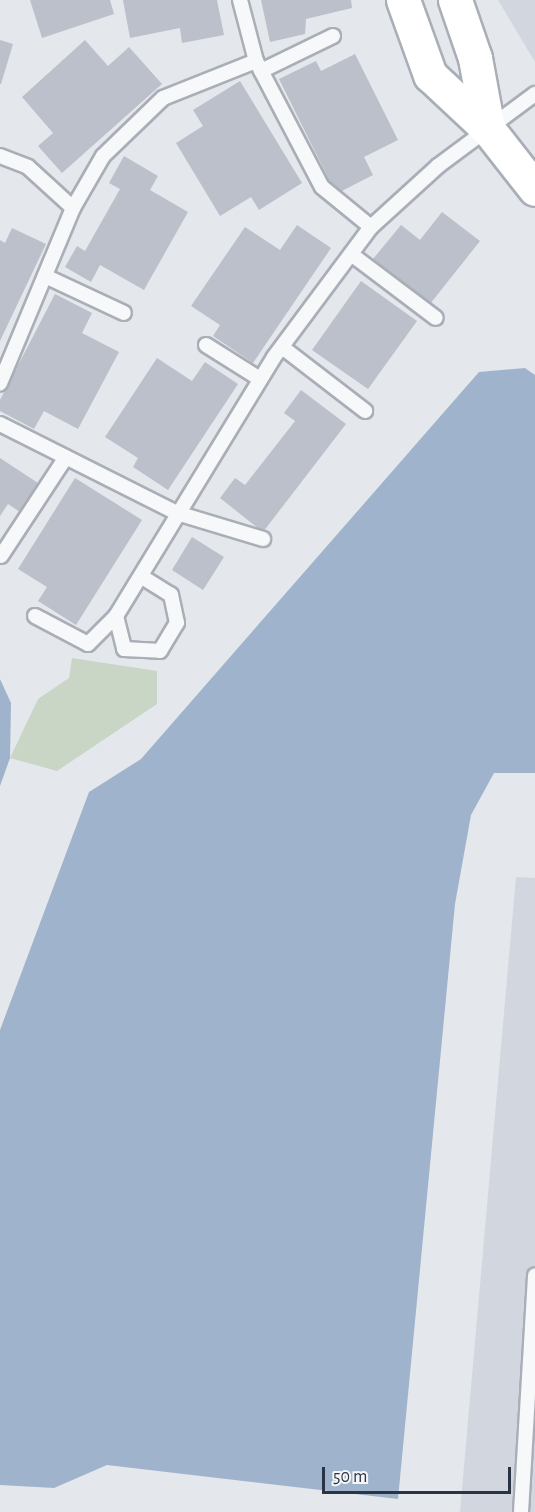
<!DOCTYPE html>
<html>
<head>
<meta charset="utf-8">
<style>
  body { margin:0 }
  #map { position:relative; width:535px; height:1512px; overflow:hidden; background:#e4e7ec; font-family:"Alegreya Sans",sans-serif }
  div>[style] { position:absolute }
  [style*='--x'] { left:calc(var(--x)*1px); top:calc(var(--y)*1px); width:calc(var(--w)*1px); rotate:calc(var(--a)*1deg) }
  .built>* { inset:0; background:#d2d6de }
  .green>* { inset:0; background:#c9d6c5 }
  .water>* { inset:0; background:#9fb4cc }
  .building>* { inset:0; background:#bbc0ca }
  .roads { filter:drop-shadow(2px 0 #a9aeb7) drop-shadow(-2px 0 #a9aeb7) drop-shadow(0 2px #a9aeb7) drop-shadow(0 -2px #a9aeb7) }
  .lane>* { height:14px; margin:-7px; padding:0 7px; transform-origin:7px; border-radius:7px; background:#f7f8fa }
  .secondary>* { height:33px; margin:-16.5px; padding:0 16.5px; transform-origin:16.5px; border-radius:16.5px; background:#fff }
  span { translate:-50% -50%; white-space:nowrap; text-align:center; line-height:1.15; -webkit-text-stroke:5px #f4f6f9; paint-order:stroke }
  .scale { position:absolute; left:322px; top:1467px; width:189px; height:27px; box-sizing:border-box; border:3px solid #2b3445; border-top:0; padding-left:8px; font-size:18px; line-height:21px; white-space:nowrap; color:#2b3445; -webkit-text-stroke:4px #f4f6f9; paint-order:stroke }
</style>
</head>
<body>
<div id="map">
  <div class="built">
    <i style="clip-path:polygon(498px 0,535px 0,535px 62px)"></i>
    <i style="clip-path:polygon(516px 877px,535px 878px,535px 1512px,460px 1512px)"></i>
  </div>
  <div class="green">
    <i style="clip-path:polygon(72px 658px,157px 671px,157px 704px,57px 771px,10px 758px,38px 699px,69px 678px)"></i>
  </div>
  <div class="water">
    <i style="clip-path:polygon(525px 368px,535px 375px,535px 773px,494px 773px,471px 815px,455px 904px,398px 1499px,107px 1465px,54px 1488px,0 1485px,0 1030px,89px 792px,141px 759px,479px 372px)"></i>
    <i style="clip-path:polygon(0 679px,11px 703px,10px 758px,0 786px)"></i>
  </div>
  <div class="building">
    <i style="clip-path:polygon(30px 0,110px 0,114px 14px,42px 38px)"></i>
    <i style="clip-path:polygon(123px 0,217px 0,224px 35px,182px 43px,180px 28px,130px 38px)"></i>
    <i style="clip-path:polygon(261px 0,351px 0,352px 8px,306px 19px,305px 34px,270px 42px)"></i>
    <i style="clip-path:polygon(0 40px,13px 44px,1px 84px,0 84px)"></i>
    <i style="clip-path:polygon(85px 40px,108px 66px,129px 47px,162px 84px,62px 173px,38px 146px,53px 133px,22px 97px)"></i>
    <i style="clip-path:polygon(355px 54px,398px 140px,364px 157px,373px 175px,336px 194px,279px 79px,316px 61px,321px 71px)"></i>
    <i style="clip-path:polygon(240px 81px,302px 183px,259px 210px,251px 197px,220px 216px,176px 143px,203px 126px,193px 110px)"></i>
    <i style="clip-path:polygon(124px 156px,158px 176px,150px 190px,188px 212px,144px 290px,100px 265px,91px 282px,65px 267px,77px 246px,85px 251px,120px 189px,109px 183px)"></i>
    <i style="clip-path:polygon(442px 212px,480px 241px,430px 304px,373px 259px,401px 225px,420px 240px)"></i>
    <i style="clip-path:polygon(297px 225px,331px 248px,253px 363px,213px 336px,220px 325px,191px 306px,245px 227px,280px 250px)"></i>
    <i style="clip-path:polygon(12px 228px,46px 244px,0 341px,0 240px,5px 243px)"></i>
    <i style="clip-path:polygon(361px 281px,417px 321px,368px 389px,312px 350px)"></i>
    <i style="clip-path:polygon(55px 294px,92px 313px,82px 333px,119px 352px,78px 429px,44px 411px,34px 429px,0 411px,0 400px)"></i>
    <i style="clip-path:polygon(157px 358px,192px 381px,205px 362px,238px 384px,168px 490px,133px 467px,138px 458px,105px 437px)"></i>
    <i style="clip-path:polygon(301px 390px,346px 424px,263px 532px,220px 498px,235px 478px,245px 485px,295px 421px,284px 413px)"></i>
    <i style="clip-path:polygon(0 458px,38px 483px,20px 512px,8px 504px,0 516px)"></i>
    <i style="clip-path:polygon(75px 478px,142px 520px,76px 625px,38px 601px,47px 587px,18px 569px)"></i>
    <i style="clip-path:polygon(192px 537px,224px 557px,203px 590px,172px 570px)"></i>
  </div>
  <div class="roads">
    <div class="lane">
      <i style="--x:240;--y:0;--w:63;--a:75.3"></i>
      <i style="--x:256;--y:61;--w:142;--a:62.4"></i>
      <i style="--x:322;--y:187;--w:63;--a:39.2"></i>
      <i style="--x:371;--y:227;--w:91;--a:-42.3"></i>
      <i style="--x:438;--y:166;--w:121;--a:-36.6"></i>
      <i style="--x:261;--y:71;--w:80;--a:-25.9"></i>
      <i style="--x:0;--y:156;--w:30;--a:21"></i>
      <i style="--x:28;--y:167;--w:61;--a:42.3"></i>
      <i style="--x:73;--y:208;--w:190;--a:112.6"></i>
      <i style="--x:73;--y:208;--w:60;--a:-60"></i>
      <i style="--x:103;--y:156;--w:83;--a:-44"></i>
      <i style="--x:163;--y:98;--w:100;--a:-21.7"></i>
      <i style="--x:351;--y:254;--w:106;--a:37"></i>
      <i style="--x:45;--y:276;--w:87;--a:25.1"></i>
      <i style="--x:206;--y:345;--w:64;--a:32.2"></i>
      <i style="--x:282;--y:347;--w:105;--a:37.6"></i>
      <i style="--x:0;--y:424;--w:198;--a:26.7"></i>
      <i style="--x:177;--y:513;--w:90;--a:16.8"></i>
      <i style="--x:1;--y:556;--w:118;--a:-56.7"></i>
      <i style="--x:35;--y:616;--w:60;--a:27.8"></i>
      <i style="--x:88;--y:644;--w:40;--a:-45"></i>
      <i style="--x:116;--y:616;--w:303;--a:-58.6"></i>
      <i style="--x:274;--y:357;--w:162;--a:-53.3"></i>
      <i style="--x:116;--y:616;--w:34;--a:76"></i>
      <i style="--x:124;--y:649;--w:36;--a:3"></i>
      <i style="--x:160;--y:651;--w:33;--a:-59"></i>
      <i style="--x:177;--y:623;--w:29;--a:-102"></i>
      <i style="--x:171;--y:595;--w:34;--a:-148"></i>
      <i style="--x:521;--y:1512;--w:237;--a:-86.6"></i>
    </div>
    <div class="secondary">
      <i style="--x:403;--y:0;--w:80;--a:70.2"></i>
      <i style="--x:430;--y:75;--w:79;--a:43"></i>
      <i style="--x:488;--y:129;--w:76;--a:51.9"></i>
      <i style="--x:455;--y:0;--w:61;--a:71"></i>
      <i style="--x:475;--y:58;--w:72;--a:79.6"></i>
    </div>
  </div>
  <div class="scale">50 m</div>
</div>
</body>
</html>
